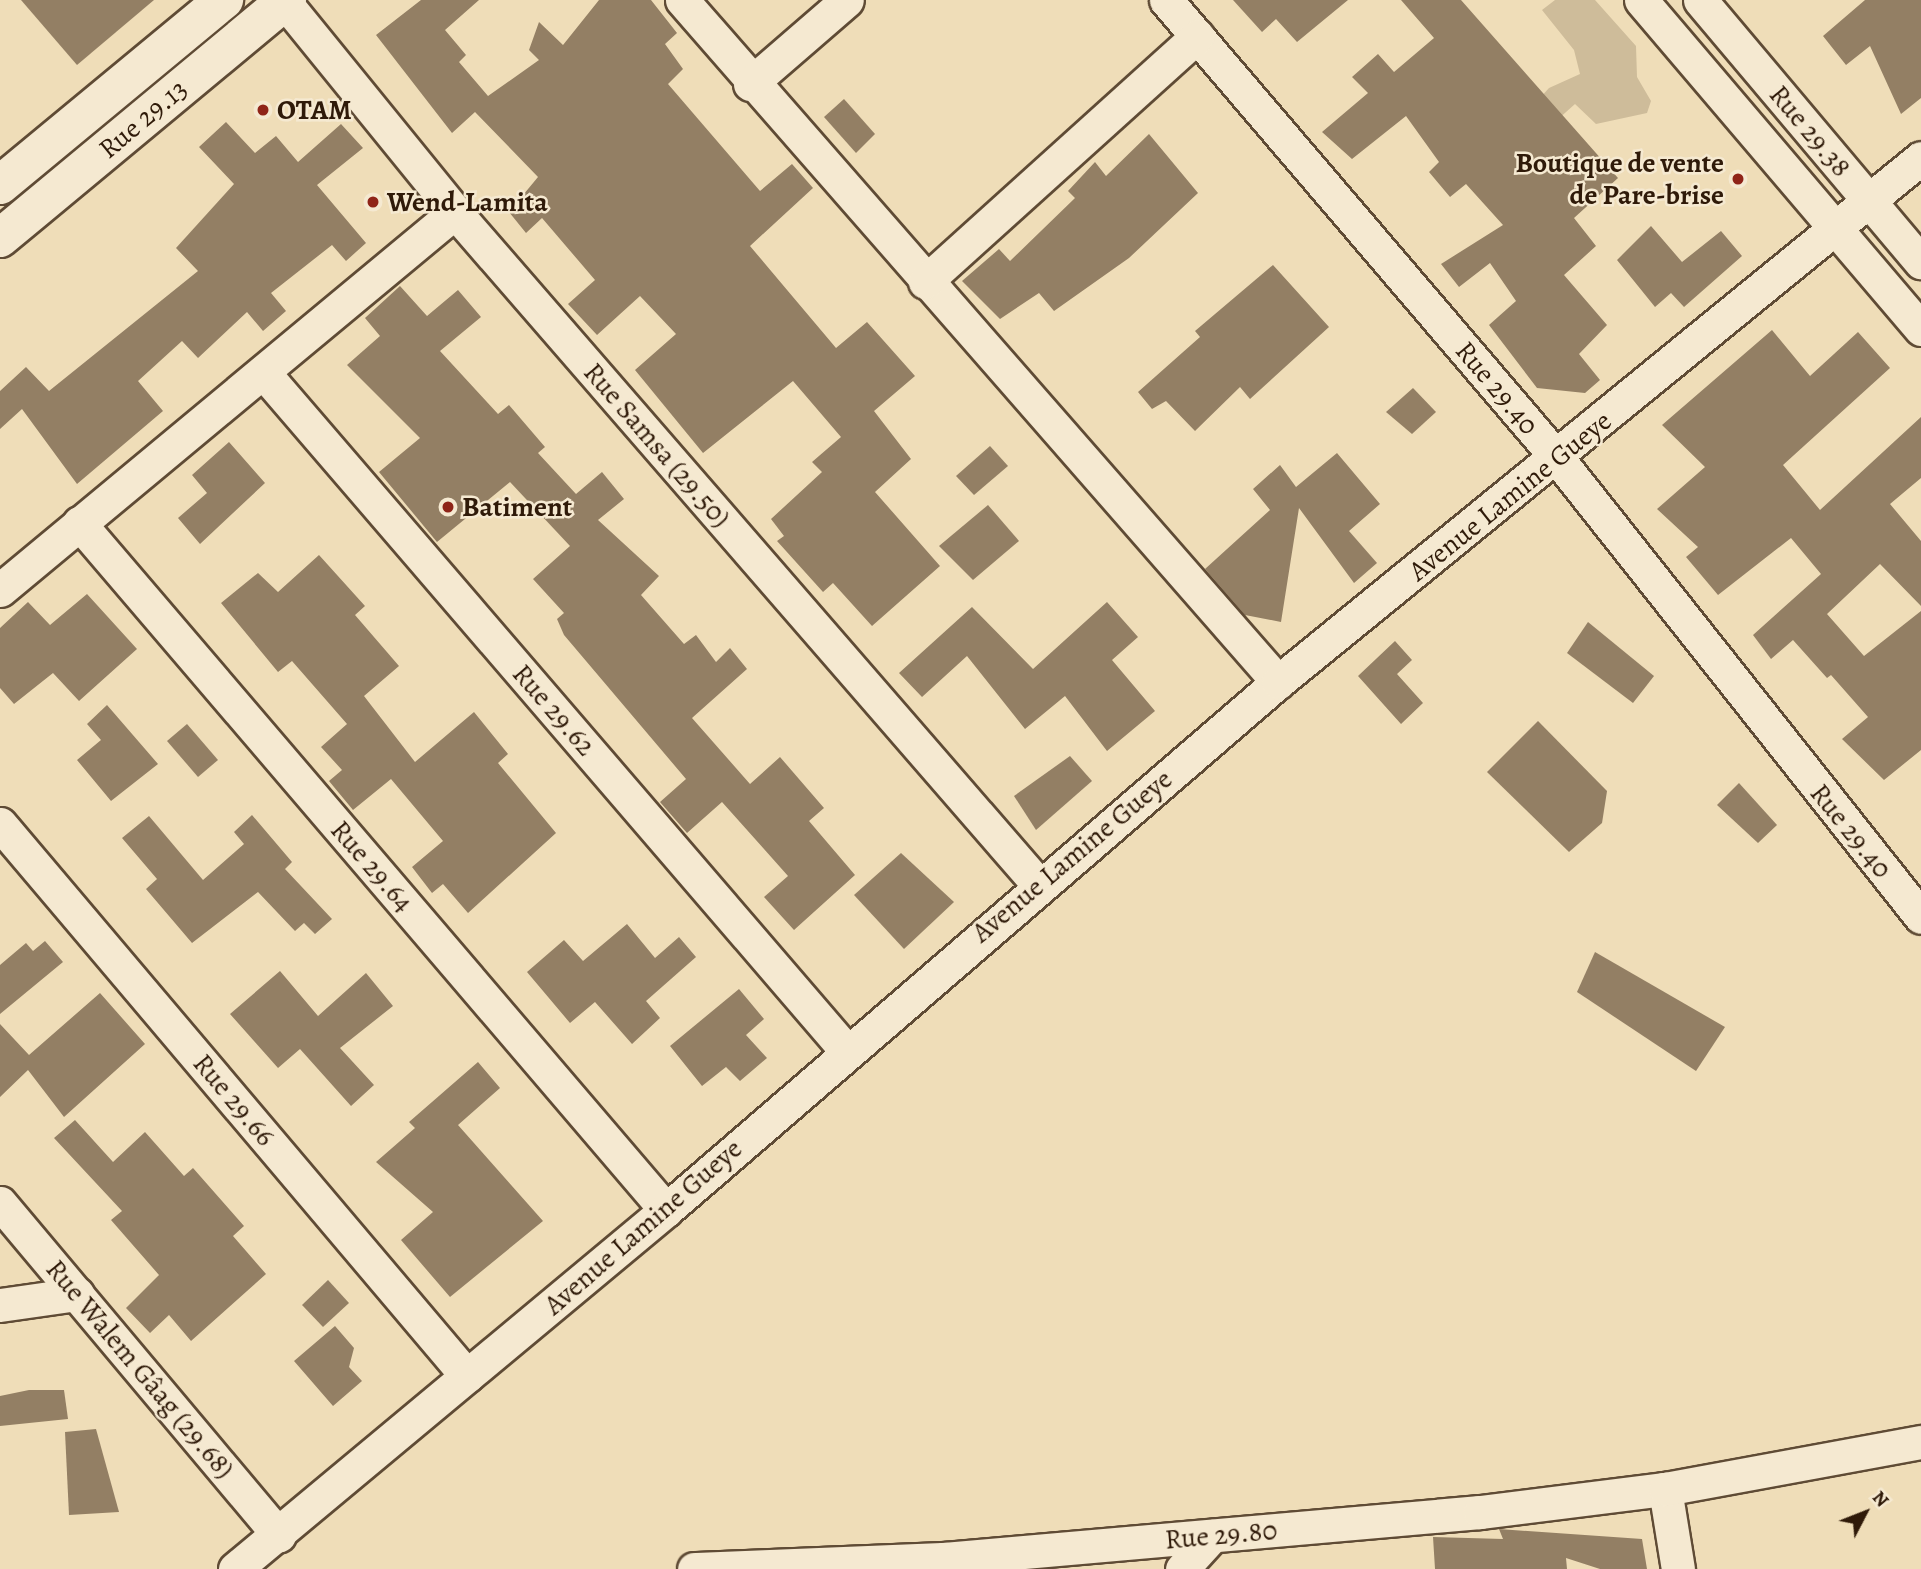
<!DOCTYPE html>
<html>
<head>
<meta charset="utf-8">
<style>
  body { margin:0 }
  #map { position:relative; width:1921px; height:1569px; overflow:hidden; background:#efddb8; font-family:Alegreya,serif }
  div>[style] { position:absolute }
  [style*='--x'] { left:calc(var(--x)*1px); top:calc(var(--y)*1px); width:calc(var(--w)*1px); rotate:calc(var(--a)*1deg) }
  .green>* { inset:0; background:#cebc9a }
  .building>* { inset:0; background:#937f64 }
  .roads { filter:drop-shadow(2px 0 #5f4b35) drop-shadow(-2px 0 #5f4b35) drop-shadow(0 2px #5f4b35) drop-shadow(0 -2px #5f4b35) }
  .minor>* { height:33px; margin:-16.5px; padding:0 16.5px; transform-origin:16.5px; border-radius:16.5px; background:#f5e9d1 }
  .secondary>* { height:38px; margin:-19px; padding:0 19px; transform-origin:19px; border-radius:19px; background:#f5e9d1 }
  .dots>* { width:19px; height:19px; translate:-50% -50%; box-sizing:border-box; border:4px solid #f5e9d1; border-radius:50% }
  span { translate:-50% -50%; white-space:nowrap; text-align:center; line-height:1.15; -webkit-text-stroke:5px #f5e9d1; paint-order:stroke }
  .poi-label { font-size:28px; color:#2f1a09; font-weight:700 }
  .left { translate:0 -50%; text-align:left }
  .right { translate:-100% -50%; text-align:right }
  .street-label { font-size:28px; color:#2f1a09 }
  .north { position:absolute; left:1830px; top:1478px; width:70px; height:70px; -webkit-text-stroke:5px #f5e9d1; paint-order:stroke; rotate:48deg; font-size:19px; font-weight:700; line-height:28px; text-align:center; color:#2f1a09 }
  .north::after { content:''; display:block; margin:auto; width:24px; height:32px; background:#2f1a09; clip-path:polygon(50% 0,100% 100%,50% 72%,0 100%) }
</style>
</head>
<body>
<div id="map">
  <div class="green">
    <i style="clip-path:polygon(1555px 0,1595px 0,1636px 46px,1637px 77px,1651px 101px,1647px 113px,1596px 124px,1575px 104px,1547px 129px,1529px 110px,1549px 88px,1580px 74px,1574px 50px,1542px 10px)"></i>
  </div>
  <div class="building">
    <i style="clip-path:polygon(21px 0,154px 0,77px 65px)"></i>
    <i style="clip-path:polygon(421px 0,479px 0,445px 30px,466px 55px,459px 62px,488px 96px,539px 60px,529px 50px,539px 22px,563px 45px,599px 0,651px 0,677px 33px,665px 44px,683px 69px,668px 84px,760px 191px,792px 164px,813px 188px,750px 246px,836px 348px,867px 322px,915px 376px,874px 411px,911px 459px,875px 492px,940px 566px,872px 626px,833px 583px,823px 592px,777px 541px,784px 536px,771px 519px,822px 472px,812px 462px,841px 437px,793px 381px,703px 453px,635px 370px,676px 334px,640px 296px,597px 335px,568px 304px,595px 280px,542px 218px,526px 233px,509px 212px,538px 177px,475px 112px,452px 133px,376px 35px)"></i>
    <i style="clip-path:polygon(1233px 0,1348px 0,1297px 42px,1276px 19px,1262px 32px)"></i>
    <i style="clip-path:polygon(1401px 0,1461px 0,1618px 178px,1574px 218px,1596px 246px,1564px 275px,1607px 325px,1579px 354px,1600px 380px,1585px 393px,1537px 388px,1489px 325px,1516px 301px,1490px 263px,1459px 287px,1441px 264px,1503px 225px,1466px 184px,1450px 197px,1429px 172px,1439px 162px,1406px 116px,1352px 159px,1322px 132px,1368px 93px,1352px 77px,1378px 54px,1394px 72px,1434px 38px)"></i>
    <i style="clip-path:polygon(1865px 0,1921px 0,1921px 98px,1901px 114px,1870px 46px,1846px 65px,1823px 36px)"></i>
    <i style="clip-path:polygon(844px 99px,875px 134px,856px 153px,824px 117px)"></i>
    <i style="clip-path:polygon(226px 122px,255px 153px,276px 136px,298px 162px,341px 124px,363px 148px,317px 185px,366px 243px,346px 261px,332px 245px,271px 293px,286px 311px,263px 331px,247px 312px,198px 358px,182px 341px,138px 381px,163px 411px,77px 484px,22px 409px,0 429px,0 391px,26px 367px,49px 391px,198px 271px,176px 248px,234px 184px,199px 147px)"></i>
    <i style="clip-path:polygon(1149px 134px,1198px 193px,1129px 258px,1054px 311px,1039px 293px,1000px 319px,962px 281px,999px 249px,1010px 261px,1075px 198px,1068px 191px,1095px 162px,1106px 176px)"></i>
    <i style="clip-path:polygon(1651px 226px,1682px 262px,1721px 231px,1742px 256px,1684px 307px,1671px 293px,1655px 307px,1617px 260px)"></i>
    <i style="clip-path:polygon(1273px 265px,1329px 327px,1250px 399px,1240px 387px,1195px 431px,1166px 401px,1152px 409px,1138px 392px,1200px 337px,1195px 331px)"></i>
    <i style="clip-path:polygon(400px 286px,427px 316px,458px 290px,481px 317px,440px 351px,498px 414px,509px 405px,545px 447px,538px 453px,576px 494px,602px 472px,624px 499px,598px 520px,659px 576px,641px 595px,684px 644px,696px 635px,716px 662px,730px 648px,747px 669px,692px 718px,750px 784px,780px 757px,824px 808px,809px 821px,855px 875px,794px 930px,764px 897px,788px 876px,722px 802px,687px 833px,660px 802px,686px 779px,564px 635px,557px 619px,564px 613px,533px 579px,570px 546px,510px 482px,437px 542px,379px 472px,420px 438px,347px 365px,380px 336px,365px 318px)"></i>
    <i style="clip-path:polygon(1772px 330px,1810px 376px,1858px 332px,1890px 368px,1783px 465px,1820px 510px,1921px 417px,1921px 478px,1890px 504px,1921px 541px,1921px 606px,1880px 564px,1827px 614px,1864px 656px,1921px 611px,1921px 750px,1884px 780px,1842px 739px,1868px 717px,1831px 675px,1827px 678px,1793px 640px,1771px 659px,1753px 635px,1821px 574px,1791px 538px,1718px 595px,1686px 557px,1698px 547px,1657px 509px,1705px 467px,1662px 425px)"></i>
    <i style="clip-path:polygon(1413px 388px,1436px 412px,1412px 434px,1386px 412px)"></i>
    <i style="clip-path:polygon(229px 442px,265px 483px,200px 544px,178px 518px,207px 493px,192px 475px)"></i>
    <i style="clip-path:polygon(990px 446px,1008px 466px,974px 495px,956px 476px)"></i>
    <i style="clip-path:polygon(1337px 453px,1380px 504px,1349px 531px,1377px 563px,1354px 583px,1299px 508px,1281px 622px,1245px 615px,1205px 569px,1270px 510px,1253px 489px,1280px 465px,1296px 487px)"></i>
    <i style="clip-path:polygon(988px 505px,1019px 541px,973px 580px,939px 546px)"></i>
    <i style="clip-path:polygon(319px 555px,365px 606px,355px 615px,399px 666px,364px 696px,415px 762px,474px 712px,508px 754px,498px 763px,556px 833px,468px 913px,443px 884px,432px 893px,412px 867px,443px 841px,391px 779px,353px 810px,329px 781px,342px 770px,321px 747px,347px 724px,292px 661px,278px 672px,221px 603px,258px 573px,278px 592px)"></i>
    <i style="clip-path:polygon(87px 594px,137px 649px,79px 701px,53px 673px,14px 704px,0 688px,0 628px,28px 602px,50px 625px)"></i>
    <i style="clip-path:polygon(1107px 602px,1138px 637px,1112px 660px,1155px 711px,1107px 751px,1065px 696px,1025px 729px,967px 656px,922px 697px,899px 673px,972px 607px,1033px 669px)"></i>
    <i style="clip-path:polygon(1588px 622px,1654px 676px,1633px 703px,1567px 653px)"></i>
    <i style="clip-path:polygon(1395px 641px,1412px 660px,1397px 674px,1423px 703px,1401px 724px,1358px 676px)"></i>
    <i style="clip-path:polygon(107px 705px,158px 764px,111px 801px,77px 760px,101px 740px,87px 724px)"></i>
    <i style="clip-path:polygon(1538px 721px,1607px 791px,1602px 823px,1569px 852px,1487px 772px)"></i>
    <i style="clip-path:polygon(187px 724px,218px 760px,198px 777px,167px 741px)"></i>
    <i style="clip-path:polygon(1070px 756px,1092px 781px,1036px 830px,1014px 796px)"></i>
    <i style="clip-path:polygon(1739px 783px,1777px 825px,1758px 843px,1717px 805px)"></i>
    <i style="clip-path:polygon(252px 815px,292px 862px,285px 869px,332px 919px,315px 934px,304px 923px,295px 931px,258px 892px,192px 943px,146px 889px,157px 879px,122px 838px,149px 816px,203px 880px,244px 844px,234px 832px)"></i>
    <i style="clip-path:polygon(901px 853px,954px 902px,904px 949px,854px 895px)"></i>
    <i style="clip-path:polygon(627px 924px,655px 958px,679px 937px,696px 957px,646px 1001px,660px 1018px,632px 1044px,595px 1002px,570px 1023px,527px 972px,564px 940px,583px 961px)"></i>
    <i style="clip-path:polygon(45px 941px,63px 962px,0 1014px,0 965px,26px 943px,33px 951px)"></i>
    <i style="clip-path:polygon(1595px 952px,1725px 1027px,1696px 1071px,1577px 992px)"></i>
    <i style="clip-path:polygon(280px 971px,318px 1016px,366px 973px,393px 1006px,340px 1048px,374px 1085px,351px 1106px,300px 1049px,278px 1068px,230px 1014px)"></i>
    <i style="clip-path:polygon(739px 989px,764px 1019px,746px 1035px,767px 1058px,740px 1081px,726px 1067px,702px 1086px,670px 1046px)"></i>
    <i style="clip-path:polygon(100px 993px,145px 1044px,64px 1117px,28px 1070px,0 1097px,0 1024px,29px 1055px)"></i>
    <i style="clip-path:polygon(478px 1062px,500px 1088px,458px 1125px,543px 1221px,450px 1297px,401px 1240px,433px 1212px,376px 1162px,415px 1128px,409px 1122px)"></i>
    <i style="clip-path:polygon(75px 1120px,113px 1162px,145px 1132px,184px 1176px,193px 1168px,244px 1226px,233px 1236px,266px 1274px,191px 1341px,169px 1315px,150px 1333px,126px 1308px,159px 1275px,111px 1220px,122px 1211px,54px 1138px)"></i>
    <i style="clip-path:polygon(328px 1280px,349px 1303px,323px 1327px,302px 1305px)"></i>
    <i style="clip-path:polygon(335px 1326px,354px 1348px,349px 1367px,362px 1381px,333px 1406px,294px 1361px)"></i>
    <i style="clip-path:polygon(29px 1390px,64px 1390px,68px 1419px,0 1426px,0 1396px)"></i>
    <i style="clip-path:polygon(96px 1429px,119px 1512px,69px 1515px,65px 1432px)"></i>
    <i style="clip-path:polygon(1499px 1529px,1642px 1539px,1647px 1569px,1600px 1569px,1566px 1558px,1567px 1569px,1435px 1569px,1433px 1537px,1503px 1539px)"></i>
  </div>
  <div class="roads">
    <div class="minor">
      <i style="--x:283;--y:0;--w:273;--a:50.9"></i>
      <i style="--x:455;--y:212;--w:890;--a:49.06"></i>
      <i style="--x:682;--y:0;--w:906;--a:48.85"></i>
      <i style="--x:1166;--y:0;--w:604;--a:49.5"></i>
      <i style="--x:1558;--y:459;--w:584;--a:51.6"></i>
      <i style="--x:1641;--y:0;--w:432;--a:49.6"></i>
      <i style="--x:1700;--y:0;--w:343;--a:49.9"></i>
      <i style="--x:750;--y:84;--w:128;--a:-40.9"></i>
      <i style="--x:925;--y:282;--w:367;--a:-42.1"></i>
      <i style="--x:263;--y:372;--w:893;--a:49.32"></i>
      <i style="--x:79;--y:523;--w:904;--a:49.49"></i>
      <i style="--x:0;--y:590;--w:592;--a:-39.72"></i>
      <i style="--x:0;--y:824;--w:723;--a:49.77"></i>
      <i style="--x:0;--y:1203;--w:434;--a:50"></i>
      <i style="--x:0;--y:1305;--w:78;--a:-8.1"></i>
      <i style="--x:1665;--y:1489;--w:81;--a:80.8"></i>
      <i style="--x:235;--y:1569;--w:561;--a:-39.79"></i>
      <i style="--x:666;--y:1210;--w:808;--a:-40.79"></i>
      <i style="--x:1278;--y:682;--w:829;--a:-39.18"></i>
      <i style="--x:694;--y:1569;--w:250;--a:-2.3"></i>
      <i style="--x:944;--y:1559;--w:538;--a:-5.01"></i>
      <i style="--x:1480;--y:1512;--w:186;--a:-7.1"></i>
      <i style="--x:1665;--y:1489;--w:260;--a:-10.4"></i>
      <i style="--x:1182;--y:1569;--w:45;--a:-47.7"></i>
    </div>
    <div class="secondary">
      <i style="--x:0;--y:185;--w:291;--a:-39.6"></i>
      <i style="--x:0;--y:238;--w:373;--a:-39.7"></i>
    </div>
  </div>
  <div class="dots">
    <i style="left:263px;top:110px;background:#8f2418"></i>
    <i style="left:1738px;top:179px;background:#8f2418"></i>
    <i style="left:373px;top:202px;background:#8f2418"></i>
    <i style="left:448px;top:507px;background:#8f2418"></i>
  </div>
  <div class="poi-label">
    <span class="left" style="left:277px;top:110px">OTAM</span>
    <span class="right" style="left:1724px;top:179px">Boutique de vente<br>de Pare-brise</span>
    <span class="left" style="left:387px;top:202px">Wend-Lamita</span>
    <span class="left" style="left:462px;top:507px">Batiment</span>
  </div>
  <div class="street-label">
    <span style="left:143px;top:119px;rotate:-40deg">Rue 29.13</span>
    <span style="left:1810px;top:131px;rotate:50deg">Rue 29.38</span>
    <span style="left:1497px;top:388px;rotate:50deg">Rue 29.40</span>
    <span style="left:657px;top:445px;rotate:49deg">Rue Samsa (29.50)</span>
    <span style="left:1510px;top:496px;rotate:-39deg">Avenue Lamine Gueye</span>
    <span style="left:554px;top:710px;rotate:49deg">Rue 29.62</span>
    <span style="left:1851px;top:831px;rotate:51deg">Rue 29.40</span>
    <span style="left:1072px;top:856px;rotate:-40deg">Avenue Lamine Gueye</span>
    <span style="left:372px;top:866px;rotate:49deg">Rue 29.64</span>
    <span style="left:234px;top:1100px;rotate:50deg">Rue 29.66</span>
    <span style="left:643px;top:1227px;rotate:-41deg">Avenue Lamine Gueye</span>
    <span style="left:140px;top:1369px;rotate:50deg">Rue Walem Gâag (29.68)</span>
    <span style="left:1221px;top:1535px;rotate:-5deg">Rue 29.80</span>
  </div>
  <div class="north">N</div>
</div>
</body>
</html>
